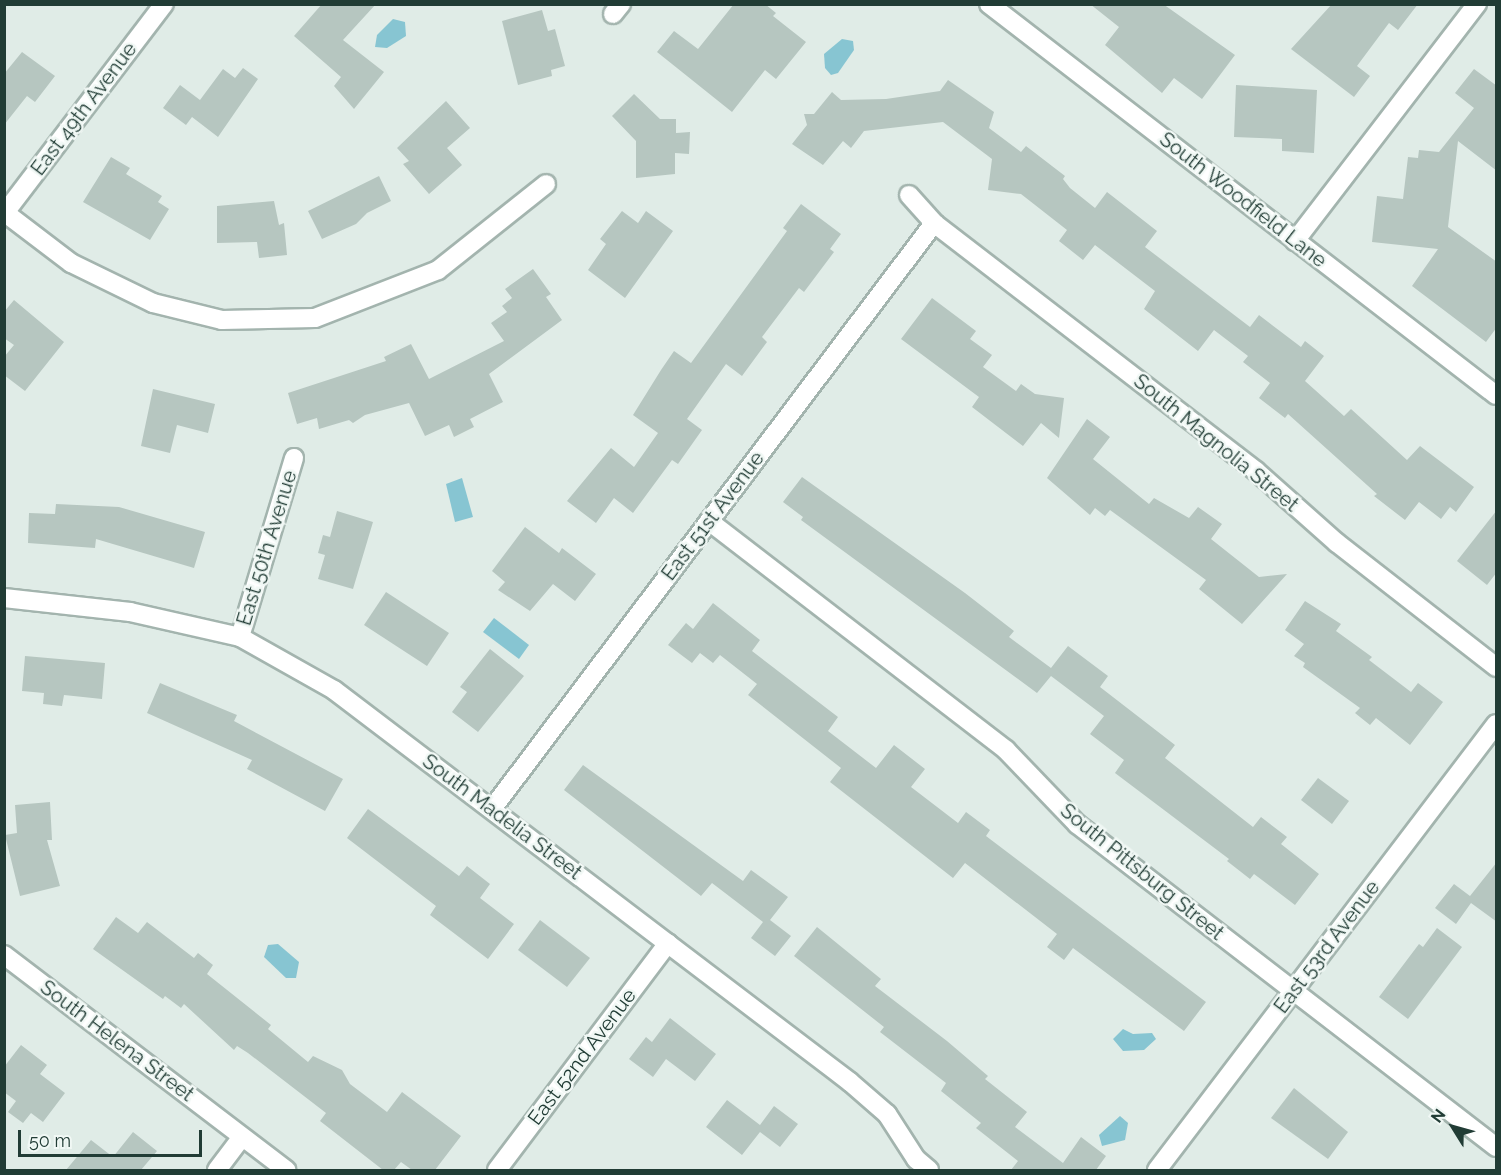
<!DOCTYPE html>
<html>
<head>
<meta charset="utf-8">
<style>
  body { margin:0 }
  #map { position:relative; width:1501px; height:1175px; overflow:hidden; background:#e0ece7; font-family:Raleway,sans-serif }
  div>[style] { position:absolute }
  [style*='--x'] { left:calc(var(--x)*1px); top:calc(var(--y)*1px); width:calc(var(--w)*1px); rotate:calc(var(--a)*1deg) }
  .water>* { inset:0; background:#87c5d2 }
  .building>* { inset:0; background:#b6c6c0 }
  .roads { filter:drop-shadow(2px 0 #a3b4ae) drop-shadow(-2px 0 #a3b4ae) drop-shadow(0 2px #a3b4ae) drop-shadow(0 -2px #a3b4ae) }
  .minor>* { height:18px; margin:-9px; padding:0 9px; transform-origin:9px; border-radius:9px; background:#fff }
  span { translate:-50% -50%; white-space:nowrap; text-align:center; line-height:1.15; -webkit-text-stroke:5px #f1f8f5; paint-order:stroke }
  .street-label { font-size:20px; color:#213c35 }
  .frame { position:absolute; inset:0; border:6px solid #213c35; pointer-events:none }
  .north { position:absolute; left:1423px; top:1097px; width:60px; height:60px; -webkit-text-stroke:4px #f1f8f5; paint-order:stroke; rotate:307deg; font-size:16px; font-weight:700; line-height:24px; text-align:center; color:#213c35 }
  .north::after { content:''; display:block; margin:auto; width:21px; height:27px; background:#213c35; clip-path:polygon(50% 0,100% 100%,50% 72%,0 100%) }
  .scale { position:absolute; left:18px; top:1130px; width:184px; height:27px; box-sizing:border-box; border:3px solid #213c35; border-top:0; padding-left:8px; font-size:18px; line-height:21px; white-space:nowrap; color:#213c35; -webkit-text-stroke:4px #f1f8f5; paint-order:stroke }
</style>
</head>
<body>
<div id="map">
  <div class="water">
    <i style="clip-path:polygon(393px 19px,405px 22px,406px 36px,387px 48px,375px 47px,377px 35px)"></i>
    <i style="clip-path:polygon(842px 39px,853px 41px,854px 50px,838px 73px,831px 75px,825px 68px,824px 54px)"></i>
    <i style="clip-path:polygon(462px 478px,473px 517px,455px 522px,446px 484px)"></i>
    <i style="clip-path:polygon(494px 618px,529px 645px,519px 659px,483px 632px)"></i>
    <i style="clip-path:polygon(278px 944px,299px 962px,296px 978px,286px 978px,264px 957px,268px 945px)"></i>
    <i style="clip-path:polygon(1123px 1029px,1133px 1034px,1152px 1033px,1156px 1039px,1144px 1050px,1123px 1051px,1113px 1039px)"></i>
    <i style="clip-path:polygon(1120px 1116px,1128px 1123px,1125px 1140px,1102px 1146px,1099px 1135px)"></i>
  </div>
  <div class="building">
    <i style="clip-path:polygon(322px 4px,376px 4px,343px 40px,384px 72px,354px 109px,334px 86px,341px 77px,294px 36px)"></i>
    <i style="clip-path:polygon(734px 4px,765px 4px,776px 13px,773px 16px,806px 42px,776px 79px,765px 70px,732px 112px,657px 52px,674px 31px,698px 49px)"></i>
    <i style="clip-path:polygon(1090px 4px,1163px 4px,1235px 55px,1202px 99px,1174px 78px,1162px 93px,1105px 45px,1119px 27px)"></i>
    <i style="clip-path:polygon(1332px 4px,1418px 4px,1398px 30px,1389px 23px,1357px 66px,1370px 76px,1354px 97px,1291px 49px)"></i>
    <i style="clip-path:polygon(542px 10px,548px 31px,555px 29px,565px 66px,551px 70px,552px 76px,518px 85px,502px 21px)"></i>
    <i style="clip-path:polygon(22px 52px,55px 76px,35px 102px,27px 96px,4px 125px,4px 74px)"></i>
    <i style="clip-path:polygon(243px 68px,258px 79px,218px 137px,192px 117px,186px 125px,163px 108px,180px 85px,200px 100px,223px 69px,235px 78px)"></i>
    <i style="clip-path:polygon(1474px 69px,1497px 86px,1497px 171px,1458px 141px,1448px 227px,1497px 262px,1497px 327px,1486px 342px,1412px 286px,1438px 249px,1372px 242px,1377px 196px,1403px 199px,1408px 157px,1418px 158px,1419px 150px,1439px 152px,1474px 108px,1455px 93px)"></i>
    <i style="clip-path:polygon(948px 80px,994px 112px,989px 128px,1021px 152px,1026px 146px,1065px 176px,1063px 179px,1070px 188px,1095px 208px,1107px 192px,1157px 231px,1145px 247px,1250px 327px,1259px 315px,1301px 347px,1305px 341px,1324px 356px,1305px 381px,1344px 416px,1351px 409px,1407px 460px,1420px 446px,1474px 487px,1456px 512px,1450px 507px,1441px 519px,1419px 502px,1405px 520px,1374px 496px,1377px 494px,1288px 414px,1285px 418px,1259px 398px,1270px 383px,1243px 362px,1248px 356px,1214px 330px,1198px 351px,1144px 309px,1155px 291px,1095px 245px,1083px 260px,1059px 241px,1067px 230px,1021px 194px,988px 190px,992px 159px,943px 122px,864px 131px,851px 148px,843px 141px,823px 165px,792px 144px,807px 125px,804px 114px,814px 114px,832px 92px,841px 100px,886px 99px,940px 91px)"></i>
    <i style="clip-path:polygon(1236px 85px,1317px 90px,1314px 153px,1282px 151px,1282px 139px,1234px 137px)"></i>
    <i style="clip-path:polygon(634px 94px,660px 119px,676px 119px,676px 133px,690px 132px,689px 154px,675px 153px,675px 174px,636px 178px,636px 141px,612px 116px)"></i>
    <i style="clip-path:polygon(446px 101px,470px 128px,447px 148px,462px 165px,429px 194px,403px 164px,409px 161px,397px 148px)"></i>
    <i style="clip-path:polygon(111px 157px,130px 168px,126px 174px,162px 196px,158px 202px,169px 209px,150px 240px,83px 202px)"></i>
    <i style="clip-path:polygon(379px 176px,391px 201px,367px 213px,356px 224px,322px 239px,308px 211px)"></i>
    <i style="clip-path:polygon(274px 201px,279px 225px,284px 223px,287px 255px,259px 258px,257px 242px,217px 243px,217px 206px)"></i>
    <i style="clip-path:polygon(801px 204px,841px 234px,830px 249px,834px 252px,804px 292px,799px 288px,762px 337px,767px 342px,742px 376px,726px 364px,687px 419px,702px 430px,678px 464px,672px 460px,633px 513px,614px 498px,596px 523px,567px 501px,611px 448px,634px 467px,658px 433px,633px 415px,661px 370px,674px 351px,691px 363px,787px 231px,783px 228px)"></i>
    <i style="clip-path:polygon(622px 211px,638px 223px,646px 211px,673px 231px,625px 298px,588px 270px,606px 244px,600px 239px)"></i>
    <i style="clip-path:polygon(533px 269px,551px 294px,546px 297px,562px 320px,489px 374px,503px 402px,470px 419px,474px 427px,454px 437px,449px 425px,425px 436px,409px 403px,365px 415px,353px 423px,349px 420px,319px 429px,317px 418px,297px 424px,288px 393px,386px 361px,384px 357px,411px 344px,429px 379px,504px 341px,491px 323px,507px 312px,502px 306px,512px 298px,505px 289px)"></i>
    <i style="clip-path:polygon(932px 298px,976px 331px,970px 339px,992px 355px,983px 367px,1016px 391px,1021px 384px,1035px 394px,1064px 398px,1059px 438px,1041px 423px,1023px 446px,972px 407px,979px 397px,901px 339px)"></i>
    <i style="clip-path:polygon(14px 300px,64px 342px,25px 391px,4px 375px,4px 357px,14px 345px,4px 338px,4px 312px)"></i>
    <i style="clip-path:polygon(153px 389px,215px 404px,208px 433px,177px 425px,170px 453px,141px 446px)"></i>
    <i style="clip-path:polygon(1087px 419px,1110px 437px,1093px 459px,1149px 504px,1154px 498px,1189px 518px,1198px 507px,1222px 524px,1211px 539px,1259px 577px,1287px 574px,1242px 624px,1199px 589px,1206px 580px,1110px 510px,1105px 516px,1095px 508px,1090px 515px,1047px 478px)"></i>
    <i style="clip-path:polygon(802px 477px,965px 593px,1014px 631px,1009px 637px,1051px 668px,1068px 646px,1108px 676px,1100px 687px,1175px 745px,1165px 758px,1253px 827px,1261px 817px,1287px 837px,1281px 844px,1319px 874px,1295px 905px,1254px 874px,1250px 879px,1227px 861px,1229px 859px,1115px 773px,1124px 760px,1090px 734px,1104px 716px,1051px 676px,1037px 693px,801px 520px,803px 517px,783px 502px)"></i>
    <i style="clip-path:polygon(56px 504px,119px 507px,205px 532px,194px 568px,96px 539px,95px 548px,28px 543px,29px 513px,55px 514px)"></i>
    <i style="clip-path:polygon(1497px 510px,1497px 572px,1487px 585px,1457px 561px)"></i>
    <i style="clip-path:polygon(337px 511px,373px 522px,353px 589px,318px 579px,325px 555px,318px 553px,323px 535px,330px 537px)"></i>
    <i style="clip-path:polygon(525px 527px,559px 553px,562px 548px,596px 574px,575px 601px,553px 584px,530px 611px,498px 590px,505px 582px,492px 571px)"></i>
    <i style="clip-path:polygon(386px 592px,449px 633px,427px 666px,364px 625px)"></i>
    <i style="clip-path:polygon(1305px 601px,1341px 624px,1336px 631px,1372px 657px,1369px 660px,1411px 692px,1418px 683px,1443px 702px,1410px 745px,1376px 718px,1370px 725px,1355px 713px,1360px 708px,1303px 667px,1305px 663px,1294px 656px,1304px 644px,1285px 630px)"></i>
    <i style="clip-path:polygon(713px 603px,760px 640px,752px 651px,838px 717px,828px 731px,876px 768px,894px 745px,925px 769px,911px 787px,958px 823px,966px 812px,990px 830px,986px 836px,1206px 1002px,1184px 1031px,1073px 948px,1064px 960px,1047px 947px,1057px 934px,965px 863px,953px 878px,830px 782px,841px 768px,748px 695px,757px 684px,720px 655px,713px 663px,700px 653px,692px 663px,668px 645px,686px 623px,693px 629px)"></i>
    <i style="clip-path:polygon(490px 649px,524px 676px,478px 732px,452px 712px,467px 692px,460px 687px)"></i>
    <i style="clip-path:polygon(25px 656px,105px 663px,102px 699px,64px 695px,62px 706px,43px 704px,44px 693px,22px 691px)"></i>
    <i style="clip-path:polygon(160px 683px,237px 715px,234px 721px,343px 779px,325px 811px,247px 769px,252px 760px,147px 713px)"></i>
    <i style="clip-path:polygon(583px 765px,743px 881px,751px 870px,788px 897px,770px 920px,791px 936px,775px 956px,751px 938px,763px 922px,712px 883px,701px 896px,564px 790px)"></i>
    <i style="clip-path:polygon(1318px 778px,1349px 801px,1332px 824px,1301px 800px)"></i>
    <i style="clip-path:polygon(50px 802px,52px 840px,47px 840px,60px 886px,20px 896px,5px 835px,17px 833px,15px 805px)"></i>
    <i style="clip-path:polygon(368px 809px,459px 876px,467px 866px,490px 884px,480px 898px,514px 924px,488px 959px,430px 915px,436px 906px,347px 838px)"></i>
    <i style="clip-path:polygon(1497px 862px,1497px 922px,1471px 903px,1456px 924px,1435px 908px,1454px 884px,1470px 896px)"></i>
    <i style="clip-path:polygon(116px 917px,138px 933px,147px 922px,194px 958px,198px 953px,213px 965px,207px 974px,271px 1025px,268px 1029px,308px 1062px,313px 1056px,342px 1070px,350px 1084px,387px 1112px,402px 1092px,461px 1136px,435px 1170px,412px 1170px,401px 1162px,394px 1170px,383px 1170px,320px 1121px,326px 1113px,248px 1053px,237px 1046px,234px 1050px,184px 1004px,181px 1008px,165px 996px,163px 999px,93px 949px)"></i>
    <i style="clip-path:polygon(540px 920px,590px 958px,567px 987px,518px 950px)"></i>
    <i style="clip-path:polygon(817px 927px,881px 979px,875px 986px,947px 1041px,988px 1076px,985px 1079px,1027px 1112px,1015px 1127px,1063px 1163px,1081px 1137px,1106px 1156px,1096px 1170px,1011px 1170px,1018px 1161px,976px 1128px,981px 1123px,941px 1091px,946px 1083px,880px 1032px,884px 1027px,794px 956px)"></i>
    <i style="clip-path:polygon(1437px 928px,1462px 947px,1408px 1019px,1379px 997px,1419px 944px,1423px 947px)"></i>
    <i style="clip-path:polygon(670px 1018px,716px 1054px,695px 1081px,666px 1059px,653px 1077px,629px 1059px,646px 1037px,652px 1042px)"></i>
    <i style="clip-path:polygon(21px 1045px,47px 1065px,40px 1074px,65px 1093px,43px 1122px,31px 1113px,23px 1123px,8px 1112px,16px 1101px,4px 1092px,4px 1067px)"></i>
    <i style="clip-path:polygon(1294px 1088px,1348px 1132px,1328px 1159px,1271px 1118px)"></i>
    <i style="clip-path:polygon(727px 1100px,760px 1125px,774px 1106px,798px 1124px,780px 1147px,760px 1132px,742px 1155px,706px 1127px)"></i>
    <i style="clip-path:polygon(133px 1132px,157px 1151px,141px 1170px,66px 1170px,91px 1140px,113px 1157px)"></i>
  </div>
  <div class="roads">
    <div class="minor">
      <i style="--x:989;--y:4;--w:640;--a:37.64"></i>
      <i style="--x:613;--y:14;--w:13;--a:-51"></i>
      <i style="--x:909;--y:195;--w:38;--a:48"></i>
      <i style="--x:934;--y:223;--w:406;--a:37.6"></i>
      <i style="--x:1256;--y:471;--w:108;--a:41.6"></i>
      <i style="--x:1337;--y:543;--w:202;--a:37.9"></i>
      <i style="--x:4;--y:212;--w:84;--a:37.3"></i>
      <i style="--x:71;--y:263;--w:91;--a:26"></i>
      <i style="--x:153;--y:303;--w:71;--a:13.8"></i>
      <i style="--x:222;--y:320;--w:93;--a:-1.2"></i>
      <i style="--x:315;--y:318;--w:132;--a:-21.3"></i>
      <i style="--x:438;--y:270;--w:138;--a:-38.5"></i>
      <i style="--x:4;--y:214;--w:264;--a:-52.7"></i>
      <i style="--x:1295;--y:241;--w:299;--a:-52.5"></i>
      <i style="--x:709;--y:521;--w:375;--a:37.6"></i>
      <i style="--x:1006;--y:750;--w:103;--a:46.2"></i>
      <i style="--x:1077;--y:824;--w:529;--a:37.63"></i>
      <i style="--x:4;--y:598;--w:127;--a:6.3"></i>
      <i style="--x:130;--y:612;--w:113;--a:12.8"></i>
      <i style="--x:240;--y:637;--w:108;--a:29.4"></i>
      <i style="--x:334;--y:690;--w:648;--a:37.22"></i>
      <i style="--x:850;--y:1082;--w:49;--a:40.9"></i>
      <i style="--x:887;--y:1114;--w:54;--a:57.2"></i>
      <i style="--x:916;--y:1159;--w:17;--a:40"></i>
      <i style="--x:240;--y:637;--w:187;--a:-73.2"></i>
      <i style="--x:492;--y:809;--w:734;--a:-52.97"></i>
      <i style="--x:4;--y:955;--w:355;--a:37.3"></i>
      <i style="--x:217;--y:1170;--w:41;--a:-52.9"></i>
      <i style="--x:497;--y:1170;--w:284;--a:-53"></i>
      <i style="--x:1157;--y:1170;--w:560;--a:-52.76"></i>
    </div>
  </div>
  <div class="street-label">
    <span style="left:84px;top:109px;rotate:-53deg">East 49th Avenue</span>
    <span style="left:1243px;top:200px;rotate:38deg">South Woodfield Lane</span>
    <span style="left:1216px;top:443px;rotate:39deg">South Magnolia Street</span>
    <span style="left:713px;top:516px;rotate:-53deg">East 51st Avenue</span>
    <span style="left:267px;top:548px;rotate:-73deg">East 50th Avenue</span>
    <span style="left:502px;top:817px;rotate:37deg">South Madelia Street</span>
    <span style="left:1142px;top:872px;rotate:39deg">South Pittsburg Street</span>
    <span style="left:1327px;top:947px;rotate:-53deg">East 53rd Avenue</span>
    <span style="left:117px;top:1041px;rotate:37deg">South Helena Street</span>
    <span style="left:582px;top:1057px;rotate:-53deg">East 52nd Avenue</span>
  </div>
  <div class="frame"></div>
  <div class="north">N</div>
  <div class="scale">50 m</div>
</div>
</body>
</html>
